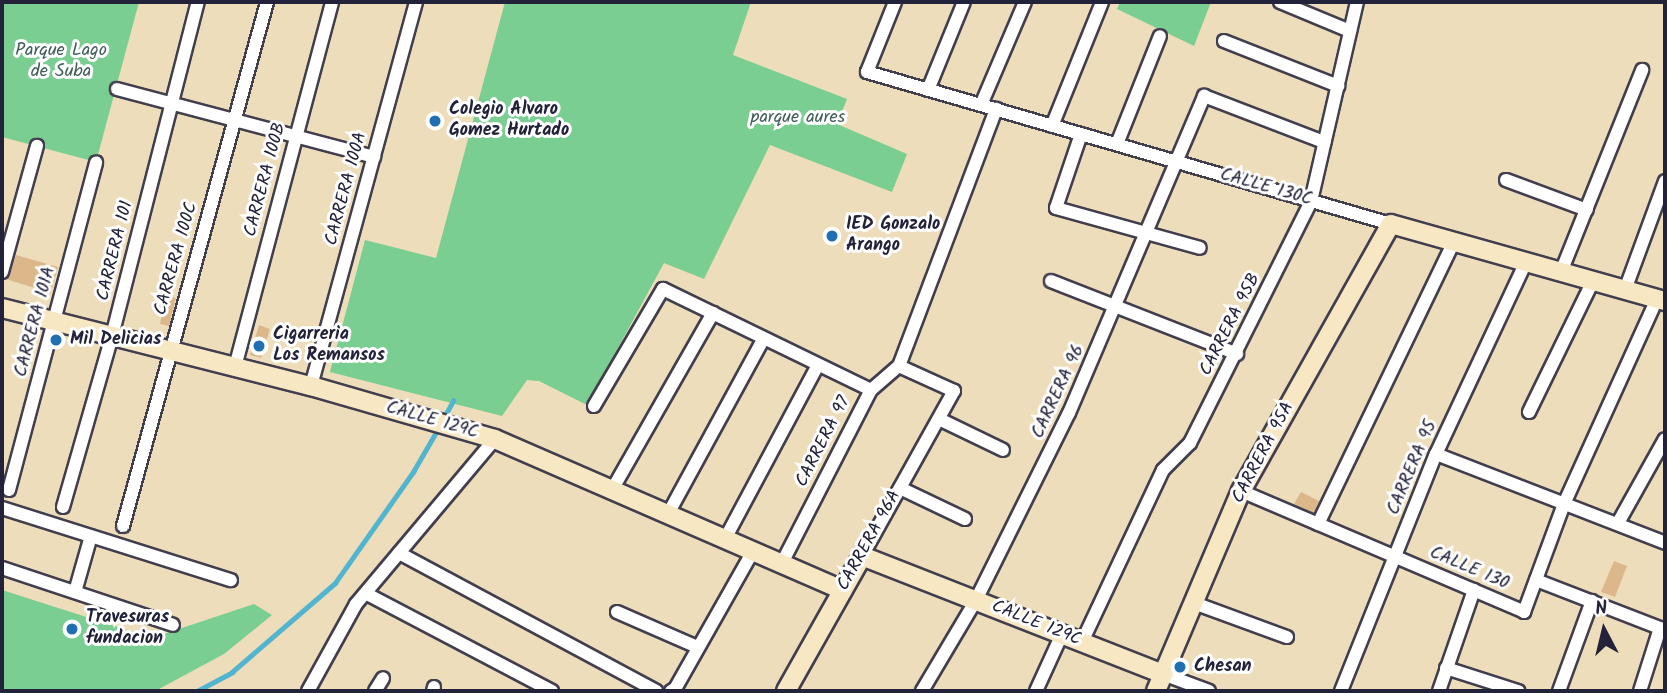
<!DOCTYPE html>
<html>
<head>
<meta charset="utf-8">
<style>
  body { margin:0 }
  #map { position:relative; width:1667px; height:693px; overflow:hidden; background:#edb; font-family:Kalam,sans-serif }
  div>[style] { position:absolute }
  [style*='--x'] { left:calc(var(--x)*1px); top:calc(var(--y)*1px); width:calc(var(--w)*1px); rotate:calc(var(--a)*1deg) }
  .green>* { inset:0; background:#7ace91 }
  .stream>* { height:4.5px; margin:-2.25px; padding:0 2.25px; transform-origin:2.25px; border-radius:2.25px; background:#51b5cf }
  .building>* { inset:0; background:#dcb789 }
  .roads { filter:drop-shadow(2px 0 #413e4e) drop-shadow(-2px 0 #413e4e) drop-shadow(0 2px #413e4e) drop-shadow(0 -2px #413e4e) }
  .street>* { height:12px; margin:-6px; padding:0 6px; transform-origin:6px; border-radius:6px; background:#fff }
  .secondary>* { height:18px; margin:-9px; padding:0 9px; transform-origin:9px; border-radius:9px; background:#f7e8c3 }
  .dots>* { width:19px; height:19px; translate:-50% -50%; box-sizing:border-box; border:4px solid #fff; border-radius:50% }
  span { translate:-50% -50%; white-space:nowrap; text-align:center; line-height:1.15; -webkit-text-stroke:6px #fff; paint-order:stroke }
  .park-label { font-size:18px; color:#415e59 }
  .poi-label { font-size:18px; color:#22223b; font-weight:700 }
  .left { translate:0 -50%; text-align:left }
  .street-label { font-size:18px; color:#22223b }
  .frame { position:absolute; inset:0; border:4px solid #22223b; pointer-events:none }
  .north { position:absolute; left:1569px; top:595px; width:70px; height:70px; -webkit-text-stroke:5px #fff; paint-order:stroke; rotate:353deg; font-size:19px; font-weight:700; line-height:28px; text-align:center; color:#22223b }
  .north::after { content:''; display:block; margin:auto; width:24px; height:32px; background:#22223b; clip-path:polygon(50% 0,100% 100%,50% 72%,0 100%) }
</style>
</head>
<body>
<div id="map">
  <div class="green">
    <i style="clip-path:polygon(2px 2px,139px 2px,96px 162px,2px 137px)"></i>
    <i style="clip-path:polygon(505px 2px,751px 2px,733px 55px,847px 99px,837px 124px,907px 154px,892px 192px,770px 145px,704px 279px,664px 263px,587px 405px,539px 381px,527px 380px,502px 416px,330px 372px,365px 240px,436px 258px)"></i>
    <i style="clip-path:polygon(1120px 2px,1211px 2px,1194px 46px,1117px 9px)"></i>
    <i style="clip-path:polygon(2px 590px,152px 638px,254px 604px,272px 615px,224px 654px,159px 689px,147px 691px,2px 691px)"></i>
  </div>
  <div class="stream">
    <i style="--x:443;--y:419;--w:21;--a:-61"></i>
    <i style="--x:197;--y:691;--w:40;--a:-28"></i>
    <i style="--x:232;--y:672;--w:136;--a:-40.8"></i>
    <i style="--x:335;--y:583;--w:136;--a:-54.9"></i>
    <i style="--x:413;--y:472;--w:52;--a:-60"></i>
  </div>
  <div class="building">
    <i style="clip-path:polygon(16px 255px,58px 267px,51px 293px,6px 279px)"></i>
    <i style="clip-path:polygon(166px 296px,176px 298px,169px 326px,160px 324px)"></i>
    <i style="clip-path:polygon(259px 325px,270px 329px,261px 358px,250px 355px)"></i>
    <i style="clip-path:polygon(1301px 492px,1319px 501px,1314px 513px,1294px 504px)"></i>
    <i style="clip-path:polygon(1614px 561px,1627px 566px,1615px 597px,1601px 592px)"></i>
  </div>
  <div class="roads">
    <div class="street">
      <i style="--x:895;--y:2;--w:75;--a:111.8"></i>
      <i style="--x:867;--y:72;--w:546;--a:16.18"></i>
      <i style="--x:1280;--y:2;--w:76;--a:22.5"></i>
      <i style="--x:1224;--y:41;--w:123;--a:21.5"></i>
      <i style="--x:117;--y:89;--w:266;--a:14.8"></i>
      <i style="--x:928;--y:90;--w:95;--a:-67.8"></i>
      <i style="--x:981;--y:105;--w:112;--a:-66.9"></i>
      <i style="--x:1052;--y:126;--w:134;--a:-68"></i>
      <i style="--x:1081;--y:134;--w:78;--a:108.7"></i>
      <i style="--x:1056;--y:208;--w:149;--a:15.5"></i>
      <i style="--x:1117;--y:144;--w:116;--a:-68.3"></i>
      <i style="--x:1506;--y:180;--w:86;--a:20.3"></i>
      <i style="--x:2;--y:272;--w:131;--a:-74.5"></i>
      <i style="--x:1561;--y:272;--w:218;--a:-68.1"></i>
      <i style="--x:1051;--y:281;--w:200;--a:21.4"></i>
      <i style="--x:1625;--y:290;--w:116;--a:-69.8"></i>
      <i style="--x:235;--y:367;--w:378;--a:-75.1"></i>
      <i style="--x:311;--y:386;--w:398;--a:-74.7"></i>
      <i style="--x:594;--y:406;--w:136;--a:-59.5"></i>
      <i style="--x:663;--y:289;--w:231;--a:25.9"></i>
      <i style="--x:1529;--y:412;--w:146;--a:-64"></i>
      <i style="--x:939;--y:419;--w:71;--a:25.8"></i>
      <i style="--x:1436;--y:454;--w:246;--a:21.2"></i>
      <i style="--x:900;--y:488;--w:72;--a:25.5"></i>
      <i style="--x:9;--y:490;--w:339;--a:-75.1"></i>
      <i style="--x:612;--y:490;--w:204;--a:-60.3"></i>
      <i style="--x:1241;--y:491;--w:308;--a:23.1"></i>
      <i style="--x:1524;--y:612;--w:115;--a:-69.7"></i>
      <i style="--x:1564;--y:504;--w:225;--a:-65.6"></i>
      <i style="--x:63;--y:507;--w:178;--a:-74"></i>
      <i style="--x:112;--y:336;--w:345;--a:-75.6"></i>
      <i style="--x:2;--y:508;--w:240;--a:17.5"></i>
      <i style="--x:668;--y:514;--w:200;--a:-61.4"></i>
      <i style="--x:1618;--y:523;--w:96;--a:-60.8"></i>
      <i style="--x:1318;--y:524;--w:313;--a:-64.3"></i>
      <i style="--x:123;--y:526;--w:543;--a:-74.63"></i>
      <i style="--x:725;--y:539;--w:197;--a:-61.9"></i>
      <i style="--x:399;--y:553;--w:292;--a:28.2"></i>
      <i style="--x:862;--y:556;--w:189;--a:-60.9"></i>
      <i style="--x:954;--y:391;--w:60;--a:-155.6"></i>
      <i style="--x:782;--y:563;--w:195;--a:-62.8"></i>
      <i style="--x:871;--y:390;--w:37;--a:-41"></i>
      <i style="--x:899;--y:366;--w:275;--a:-69.3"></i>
      <i style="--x:2;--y:568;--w:180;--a:18.4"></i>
      <i style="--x:1536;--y:580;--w:138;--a:21.2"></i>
      <i style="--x:75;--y:592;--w:58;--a:-74.1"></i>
      <i style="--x:367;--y:594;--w:209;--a:27.7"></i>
      <i style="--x:1194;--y:603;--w:99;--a:20.1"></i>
      <i style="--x:617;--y:612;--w:87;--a:23.6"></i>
      <i style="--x:1082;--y:642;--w:190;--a:-64.8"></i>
      <i style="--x:1163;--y:470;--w:38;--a:-45"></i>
      <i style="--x:1190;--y:443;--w:271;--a:-63.4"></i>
      <i style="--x:1311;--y:201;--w:204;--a:-77"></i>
      <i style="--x:1446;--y:668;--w:76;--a:17.7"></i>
      <i style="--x:1163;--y:674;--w:49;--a:20.3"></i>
      <i style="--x:308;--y:691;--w:99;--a:-61.1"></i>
      <i style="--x:356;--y:604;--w:216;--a:-49.9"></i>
      <i style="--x:375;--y:691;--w:15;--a:-58"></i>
      <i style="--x:433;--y:691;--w:4;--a:-76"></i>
      <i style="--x:671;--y:691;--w:4;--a:-27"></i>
      <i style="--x:675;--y:689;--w:159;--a:-60.5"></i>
      <i style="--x:922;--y:691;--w:106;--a:-59.3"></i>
      <i style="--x:976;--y:600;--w:209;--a:-63.6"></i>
      <i style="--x:1069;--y:413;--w:345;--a:-66.9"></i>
      <i style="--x:1204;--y:96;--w:129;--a:21"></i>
      <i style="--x:1036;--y:691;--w:63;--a:-65.5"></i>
      <i style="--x:1341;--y:691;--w:255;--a:-68.2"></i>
      <i style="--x:1436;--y:454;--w:212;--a:-64.9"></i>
      <i style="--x:1439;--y:691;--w:107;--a:-70.9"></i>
      <i style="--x:1559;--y:691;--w:96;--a:-69.9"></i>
      <i style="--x:1640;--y:691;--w:66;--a:-72.4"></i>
    </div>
    <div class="secondary">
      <i style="--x:2;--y:308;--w:319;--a:14.2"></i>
      <i style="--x:311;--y:386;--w:191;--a:16.1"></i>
      <i style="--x:495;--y:439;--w:379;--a:23.5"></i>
      <i style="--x:786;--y:691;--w:155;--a:-60.6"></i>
      <i style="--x:862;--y:556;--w:323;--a:21.4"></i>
      <i style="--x:1156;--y:691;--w:217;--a:-67"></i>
      <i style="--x:1241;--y:491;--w:306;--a:-60.7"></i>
      <i style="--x:1391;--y:224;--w:285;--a:15.7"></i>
    </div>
  </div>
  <div class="dots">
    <i style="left:435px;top:121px;background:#1f6fb2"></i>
    <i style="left:832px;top:236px;background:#1f6fb2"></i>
    <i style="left:56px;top:340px;background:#1f6fb2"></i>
    <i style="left:259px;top:346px;background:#1f6fb2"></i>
    <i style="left:72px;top:629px;background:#1f6fb2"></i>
    <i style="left:1180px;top:667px;background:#1f6fb2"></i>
  </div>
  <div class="park-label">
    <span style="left:61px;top:62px">Parque Lago<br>de Suba</span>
    <span style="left:798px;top:118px">parque aures</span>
  </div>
  <div class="poi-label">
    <span class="left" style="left:449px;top:121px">Colegio Alvaro<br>Gomez Hurtado</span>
    <span class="left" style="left:846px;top:236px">IED Gonzalo<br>Arango</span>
    <span class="left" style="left:273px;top:346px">Cigarreria<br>Los Remansos</span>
    <span class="left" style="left:70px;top:340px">Mil Delicias</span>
    <span class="left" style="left:86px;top:629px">Travesuras<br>fundacion</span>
    <span class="left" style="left:1194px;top:667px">Chesan</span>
  </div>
  <div class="street-label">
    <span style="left:266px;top:180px;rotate:-75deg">CARRERA 100B</span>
    <span style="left:1266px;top:188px;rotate:16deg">CALLE 130C</span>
    <span style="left:347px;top:189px;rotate:-75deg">CARRERA 100A</span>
    <span style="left:116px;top:251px;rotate:-76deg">CARRERA 101</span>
    <span style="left:177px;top:259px;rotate:-74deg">CARRERA 100C</span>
    <span style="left:36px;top:322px;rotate:-75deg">CARRERA 101A</span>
    <span style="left:1231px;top:325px;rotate:-63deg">CARRERA 95B</span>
    <span style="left:1059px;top:392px;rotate:-65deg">CARRERA 96</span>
    <span style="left:432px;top:421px;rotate:16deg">CALLE 129C</span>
    <span style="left:824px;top:442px;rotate:-63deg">CARRERA 97</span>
    <span style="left:1264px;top:453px;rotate:-62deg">CARRERA 95A</span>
    <span style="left:1413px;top:468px;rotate:-67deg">CARRERA 95</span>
    <span style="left:870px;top:541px;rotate:-61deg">CARRERA 96A</span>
    <span style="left:1469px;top:569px;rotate:23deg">CALLE 130</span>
    <span style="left:1036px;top:624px;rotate:22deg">CALLE 129C</span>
  </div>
  <div class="frame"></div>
  <div class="north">N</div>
</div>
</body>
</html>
